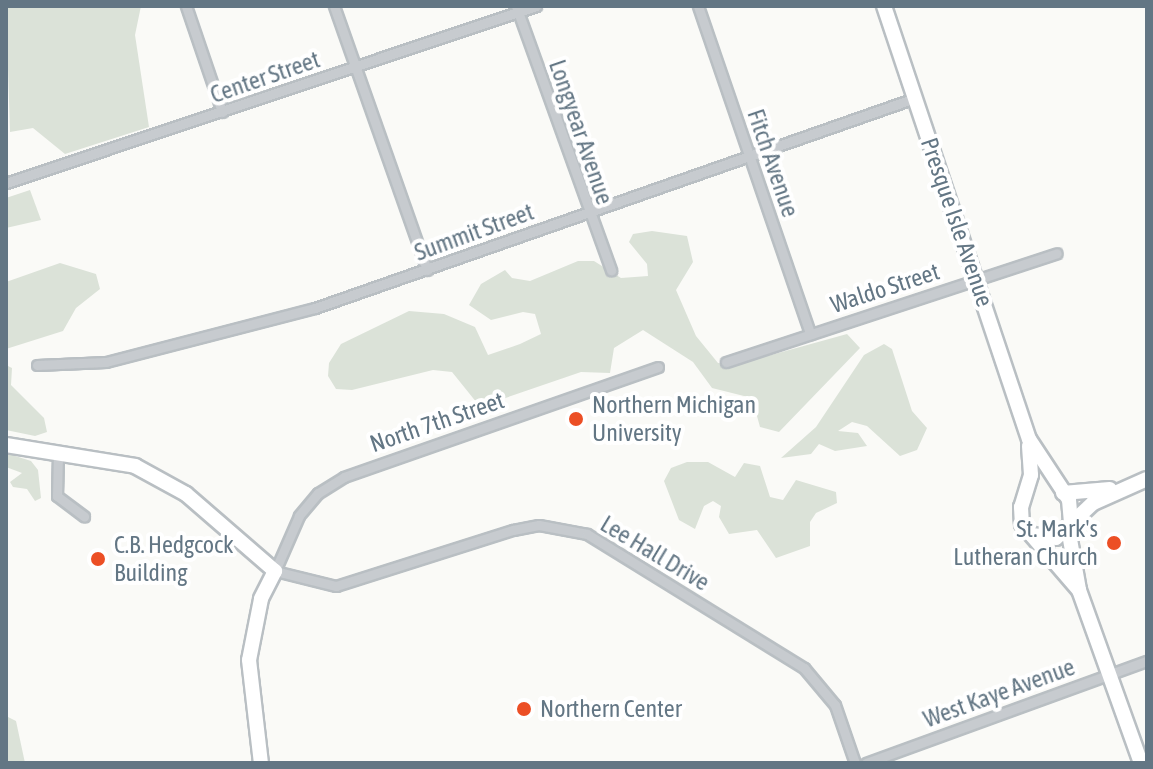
<!DOCTYPE html>
<html>
<head>
<meta charset="utf-8">
<style>
  body { margin:0 }
  #map { position:relative; width:1153px; height:769px; overflow:hidden; background:#fafaf7; font-family:"Asap Condensed",sans-serif }
  div>[style] { position:absolute }
  [style*='--x'] { left:calc(var(--x)*1px); top:calc(var(--y)*1px); width:calc(var(--w)*1px); rotate:calc(var(--a)*1deg) }
  .green>* { inset:0; background:#dbe2d8 }
  .roads { filter:drop-shadow(2px 0 #b9bfc3) drop-shadow(-2px 0 #b9bfc3) drop-shadow(0 2px #b9bfc3) drop-shadow(0 -2px #b9bfc3) }
  .street>* { height:9px; margin:-4.5px; padding:0 4.5px; transform-origin:4.5px; border-radius:4.5px; background:#c7cbcf }
  .secondary>* { height:14px; margin:-7px; padding:0 7px; transform-origin:7px; border-radius:7px; background:#fff }
  .dots>* { width:22px; height:22px; translate:-50% -50%; box-sizing:border-box; border:4px solid #fff; border-radius:50% }
  span { translate:-50% -50%; white-space:nowrap; text-align:center; line-height:1.15; -webkit-text-stroke:8px #fff; paint-order:stroke }
  .street-label { font-size:24px; color:#637684 }
  .poi-label { font-size:24px; color:#637684 }
  .left { translate:0 -50%; text-align:left }
  .right { translate:-100% -50%; text-align:right }
  .frame { position:absolute; inset:0; border:8px solid #637684; pointer-events:none }
</style>
</head>
<body>
<div id="map">
  <div class="green">
    <i style="clip-path:polygon(6px 6px,141px 6px,135px 35px,149px 127px,65px 154px,33px 128px,10px 132px)"></i>
    <i style="clip-path:polygon(30px 190px,41px 220px,6px 228px,6px 198px)"></i>
    <i style="clip-path:polygon(652px 231px,687px 236px,693px 262px,676px 290px,696px 336px,718px 363px,739px 364px,847px 334px,860px 348px,779px 432px,760px 427px,752px 398px,712px 388px,693px 362px,643px 330px,614px 348px,610px 373px,581px 372px,488px 404px,477px 403px,452px 372px,433px 370px,352px 390px,336px 389px,328px 376px,329px 363px,341px 344px,409px 311px,444px 314px,475px 327px,488px 355px,520px 344px,541px 334px,535px 314px,523px 312px,491px 320px,469px 305px,481px 284px,505px 270px,512px 278px,530px 281px,578px 261px,594px 261px,621px 278px,648px 276px,647px 264px,629px 242px,633px 234px)"></i>
    <i style="clip-path:polygon(60px 263px,96px 274px,100px 289px,76px 308px,63px 331px,6px 349px,6px 282px)"></i>
    <i style="clip-path:polygon(884px 344px,892px 349px,912px 411px,927px 428px,917px 450px,900px 456px,867px 426px,852px 422px,838px 431px,858px 433px,867px 446px,835px 451px,819px 444px,811px 454px,781px 458px,816px 427px,864px 355px)"></i>
    <i style="clip-path:polygon(6px 365px,12px 368px,11px 385px,44px 418px,47px 432px,35px 436px,6px 430px)"></i>
    <i style="clip-path:polygon(6px 453px,31px 461px,38px 470px,41px 498px,35px 501px,27px 489px,13px 487px,10px 482px,22px 473px,6px 467px)"></i>
    <i style="clip-path:polygon(687px 462px,708px 462px,735px 477px,744px 463px,760px 466px,770px 497px,783px 500px,796px 480px,836px 492px,837px 503px,816px 513px,810px 522px,810px 546px,776px 558px,757px 530px,729px 534px,719px 517px,721px 506px,713px 501px,704px 506px,695px 529px,679px 520px,664px 481px,671px 468px)"></i>
    <i style="clip-path:polygon(6px 716px,16px 721px,25px 763px,6px 763px)"></i>
  </div>
  <div class="roads">
    <div class="street">
      <i style="--x:186;--y:6;--w:112;--a:71.2"></i>
      <i style="--x:334;--y:6;--w:280;--a:70.6"></i>
      <i style="--x:516;--y:6;--w:281;--a:70.2"></i>
      <i style="--x:698;--y:6;--w:347;--a:71.1"></i>
      <i style="--x:6;--y:183;--w:559;--a:-18.47"></i>
      <i style="--x:726;--y:362;--w:348;--a:-18.2"></i>
      <i style="--x:37;--y:365;--w:69;--a:-2.5"></i>
      <i style="--x:106;--y:362;--w:216;--a:-14.5"></i>
      <i style="--x:315;--y:308;--w:636;--a:-19.29"></i>
      <i style="--x:658;--y:367;--w:333;--a:160.7"></i>
      <i style="--x:344;--y:477;--w:31;--a:148"></i>
      <i style="--x:318;--y:493;--w:30;--a:130"></i>
      <i style="--x:299;--y:516;--w:60;--a:113.6"></i>
      <i style="--x:275;--y:571;--w:63;--a:13.8"></i>
      <i style="--x:336;--y:586;--w:186;--a:-17.6"></i>
      <i style="--x:513;--y:530;--w:26;--a:-11"></i>
      <i style="--x:539;--y:525;--w:49;--a:10.6"></i>
      <i style="--x:587;--y:534;--w:255;--a:31.7"></i>
      <i style="--x:804;--y:668;--w:48;--a:50"></i>
      <i style="--x:835;--y:705;--w:61;--a:71"></i>
      <i style="--x:58;--y:453;--w:43;--a:91.3"></i>
      <i style="--x:57;--y:496;--w:34;--a:37"></i>
      <i style="--x:866;--y:763;--w:299;--a:-20"></i>
    </div>
    <div class="secondary">
      <i style="--x:884;--y:6;--w:457;--a:71.5"></i>
      <i style="--x:1029;--y:439;--w:73;--a:56.7"></i>
      <i style="--x:1069;--y:500;--w:22;--a:85"></i>
      <i style="--x:6;--y:445;--w:131;--a:9.2"></i>
      <i style="--x:135;--y:466;--w:58;--a:28.8"></i>
      <i style="--x:186;--y:494;--w:118;--a:40.9"></i>
      <i style="--x:275;--y:571;--w:31;--a:117"></i>
      <i style="--x:261;--y:599;--w:62;--a:101.1"></i>
      <i style="--x:249;--y:660;--w:104;--a:83.4"></i>
      <i style="--x:1029;--y:446;--w:29;--a:86"></i>
      <i style="--x:1031;--y:475;--w:34;--a:107"></i>
      <i style="--x:1021;--y:507;--w:17;--a:87"></i>
      <i style="--x:1022;--y:524;--w:87;--a:49.2"></i>
      <i style="--x:1063;--y:493;--w:47;--a:-4.9"></i>
      <i style="--x:1068;--y:528;--w:63;--a:79.9"></i>
      <i style="--x:1079;--y:590;--w:184;--a:70.3"></i>
      <i style="--x:1032;--y:535;--w:24;--a:7"></i>
      <i style="--x:1056;--y:538;--w:51;--a:-43.4"></i>
      <i style="--x:1093;--y:503;--w:59;--a:-24"></i>
    </div>
  </div>
  <div class="dots">
    <i style="left:576px;top:419px;background:#ec4f25"></i>
    <i style="left:1114px;top:543px;background:#ec4f25"></i>
    <i style="left:98px;top:559px;background:#ec4f25"></i>
    <i style="left:524px;top:709px;background:#ec4f25"></i>
  </div>
  <div class="street-label">
    <span style="left:265px;top:77px;rotate:-19deg">Center Street</span>
    <span style="left:581px;top:132px;rotate:71deg">Longyear Avenue</span>
    <span style="left:773px;top:163px;rotate:71deg">Fitch Avenue</span>
    <span style="left:957px;top:222px;rotate:71deg">Presque Isle Avenue</span>
    <span style="left:474px;top:232px;rotate:-20deg">Summit Street</span>
    <span style="left:885px;top:288px;rotate:-18deg">Waldo Street</span>
    <span style="left:437px;top:422px;rotate:-19deg">North 7th Street</span>
    <span style="left:655px;top:553px;rotate:31deg">Lee Hall Drive</span>
    <span style="left:999px;top:693px;rotate:-20deg">West Kaye Avenue</span>
  </div>
  <div class="poi-label">
    <span class="left" style="left:592px;top:419px">Northern Michigan<br>University</span>
    <span class="right" style="left:1098px;top:543px">St. Mark's<br>Lutheran Church</span>
    <span class="left" style="left:114px;top:559px">C.B. Hedgcock<br>Building</span>
    <span class="left" style="left:540px;top:709px">Northern Center</span>
  </div>
  <div class="frame"></div>
</div>
</body>
</html>
